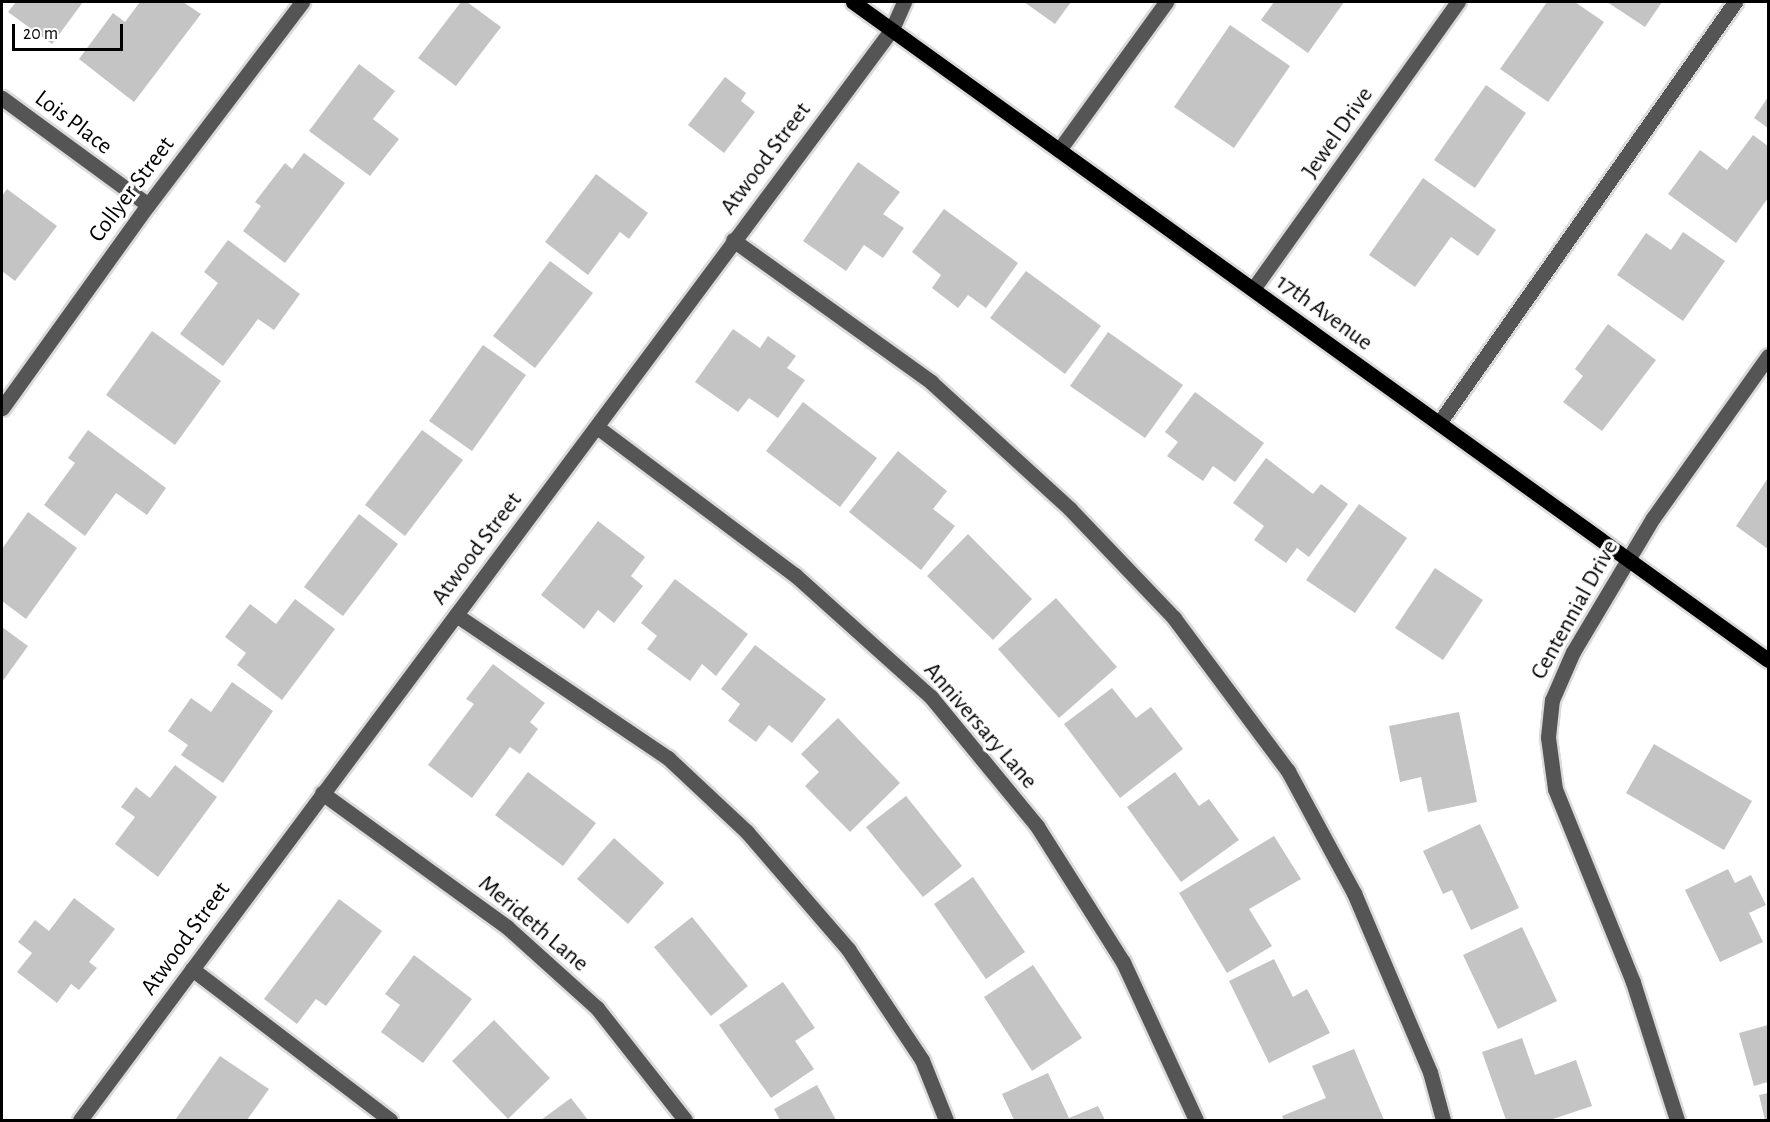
<!DOCTYPE html>
<html>
<head>
<meta charset="utf-8">
<style>
  body { margin:0 }
  #map { position:relative; width:1770px; height:1122px; overflow:hidden; background:#fff; font-family:"Alegreya Sans",sans-serif }
  div>[style] { position:absolute }
  [style*='--x'] { left:calc(var(--x)*1px); top:calc(var(--y)*1px); width:calc(var(--w)*1px); rotate:calc(var(--a)*1deg) }
  .building>* { inset:0; background:#c4c4c4 }
  .roads { filter:drop-shadow(2px 0 #dbdbdb) drop-shadow(-2px 0 #dbdbdb) drop-shadow(0 2px #dbdbdb) drop-shadow(0 -2px #dbdbdb) }
  .minor>* { height:15px; margin:-7.5px; padding:0 7.5px; transform-origin:7.5px; border-radius:7.5px; background:#555 }
  .major>* { height:15px; margin:-7.5px; padding:0 7.5px; transform-origin:7.5px; border-radius:7.5px; background:#000 }
  span { translate:-50% -50%; white-space:nowrap; text-align:center; line-height:1.15; -webkit-text-stroke:6px #fff; paint-order:stroke }
  .street-label { font-size:24px; color:#000 }
  .frame { position:absolute; inset:0; border:3px solid #000; pointer-events:none }
  .scale { position:absolute; left:12px; top:24px; width:111px; height:27px; box-sizing:border-box; border:3px solid #000; border-top:0; padding-left:8px; font-size:18px; line-height:21px; white-space:nowrap; color:#000; -webkit-text-stroke:4px #fff; paint-order:stroke }
</style>
</head>
<body>
<div id="map">
  <div class="building">
    <i style="clip-path:polygon(16px 2px,83px 2px,52px 44px,8px 12px)"></i>
    <i style="clip-path:polygon(140px 2px,183px 2px,201px 14px,134px 102px,79px 59px,113px 13px,125px 22px)"></i>
    <i style="clip-path:polygon(461px 2px,467px 2px,501px 27px,456px 86px,418px 58px)"></i>
    <i style="clip-path:polygon(1024px 2px,1071px 2px,1055px 24px)"></i>
    <i style="clip-path:polygon(1274px 2px,1344px 2px,1308px 53px,1261px 20px)"></i>
    <i style="clip-path:polygon(1547px 2px,1575px 2px,1604px 22px,1548px 102px,1500px 69px)"></i>
    <i style="clip-path:polygon(1607px 2px,1662px 2px,1645px 27px)"></i>
    <i style="clip-path:polygon(1230px 25px,1290px 66px,1234px 148px,1174px 107px)"></i>
    <i style="clip-path:polygon(359px 64px,395px 91px,373px 119px,399px 139px,370px 176px,309px 131px)"></i>
    <i style="clip-path:polygon(725px 77px,746px 93px,741px 101px,755px 112px,724px 153px,688px 125px)"></i>
    <i style="clip-path:polygon(1486px 85px,1526px 113px,1475px 188px,1434px 160px)"></i>
    <i style="clip-path:polygon(1768px 97px,1768px 128px,1754px 118px)"></i>
    <i style="clip-path:polygon(1753px 135px,1768px 146px,1768px 198px,1736px 243px,1668px 194px,1700px 150px,1727px 170px)"></i>
    <i style="clip-path:polygon(304px 153px,345px 183px,285px 263px,243px 231px,261px 206px,255px 202px,285px 163px,292px 169px)"></i>
    <i style="clip-path:polygon(858px 162px,900px 192px,883px 214px,904px 228px,883px 258px,864px 245px,846px 271px,803px 241px)"></i>
    <i style="clip-path:polygon(596px 174px,648px 213px,629px 239px,620px 232px,588px 275px,545px 242px)"></i>
    <i style="clip-path:polygon(1423px 178px,1496px 230px,1478px 256px,1451px 237px,1415px 287px,1369px 255px)"></i>
    <i style="clip-path:polygon(7px 189px,57px 226px,15px 281px,2px 271px,2px 196px)"></i>
    <i style="clip-path:polygon(944px 209px,1018px 263px,986px 308px,968px 295px,958px 308px,932px 288px,941px 275px,912px 252px)"></i>
    <i style="clip-path:polygon(1683px 232px,1725px 261px,1683px 321px,1617px 275px,1646px 233px,1671px 250px)"></i>
    <i style="clip-path:polygon(228px 240px,300px 294px,274px 330px,258px 319px,223px 366px,180px 334px,218px 283px,204px 272px)"></i>
    <i style="clip-path:polygon(550px 261px,593px 293px,535px 368px,493px 336px)"></i>
    <i style="clip-path:polygon(1026px 271px,1101px 326px,1065px 374px,990px 318px)"></i>
    <i style="clip-path:polygon(1608px 324px,1656px 360px,1602px 431px,1563px 402px,1583px 376px,1575px 369px)"></i>
    <i style="clip-path:polygon(733px 329px,760px 348px,768px 336px,796px 356px,787px 368px,805px 380px,778px 418px,749px 398px,738px 412px,695px 382px)"></i>
    <i style="clip-path:polygon(152px 331px,221px 381px,175px 445px,106px 395px)"></i>
    <i style="clip-path:polygon(1108px 332px,1183px 385px,1145px 438px,1070px 386px)"></i>
    <i style="clip-path:polygon(483px 345px,526px 375px,472px 451px,429px 421px)"></i>
    <i style="clip-path:polygon(1195px 392px,1264px 443px,1235px 482px,1213px 466px,1203px 481px,1167px 456px,1178px 442px,1165px 432px)"></i>
    <i style="clip-path:polygon(803px 402px,877px 458px,840px 507px,766px 451px)"></i>
    <i style="clip-path:polygon(88px 430px,166px 488px,147px 515px,116px 493px,85px 536px,44px 505px,75px 463px,68px 458px)"></i>
    <i style="clip-path:polygon(422px 430px,463px 460px,405px 536px,365px 505px)"></i>
    <i style="clip-path:polygon(898px 451px,947px 491px,933px 509px,955px 526px,921px 570px,849px 512px)"></i>
    <i style="clip-path:polygon(1266px 458px,1313px 494px,1321px 484px,1348px 504px,1309px 557px,1297px 548px,1286px 563px,1254px 540px,1264px 526px,1233px 503px)"></i>
    <i style="clip-path:polygon(1768px 478px,1768px 549px,1736px 526px)"></i>
    <i style="clip-path:polygon(1359px 504px,1407px 538px,1355px 613px,1306px 580px)"></i>
    <i style="clip-path:polygon(28px 512px,77px 548px,26px 619px,2px 601px,2px 549px)"></i>
    <i style="clip-path:polygon(359px 514px,398px 544px,343px 616px,304px 587px)"></i>
    <i style="clip-path:polygon(598px 521px,645px 557px,631px 576px,643px 586px,614px 623px,598px 610px,584px 629px,541px 595px)"></i>
    <i style="clip-path:polygon(968px 534px,1032px 599px,993px 640px,927px 576px)"></i>
    <i style="clip-path:polygon(1435px 568px,1483px 600px,1443px 660px,1395px 628px)"></i>
    <i style="clip-path:polygon(675px 579px,748px 634px,716px 676px,702px 664px,690px 681px,647px 649px,657px 636px,641px 623px)"></i>
    <i style="clip-path:polygon(1056px 598px,1117px 667px,1059px 718px,998px 649px)"></i>
    <i style="clip-path:polygon(295px 599px,335px 629px,282px 700px,237px 665px,246px 653px,225px 637px,250px 604px,276px 624px)"></i>
    <i style="clip-path:polygon(2px 627px,28px 646px,2px 682px)"></i>
    <i style="clip-path:polygon(755px 645px,826px 699px,792px 743px,769px 725px,756px 742px,728px 721px,740px 704px,721px 689px)"></i>
    <i style="clip-path:polygon(493px 664px,545px 703px,530px 722px,538px 729px,520px 754px,510px 747px,472px 798px,428px 765px,474px 704px,466px 699px)"></i>
    <i style="clip-path:polygon(232px 682px,273px 711px,223px 783px,181px 755px,188px 745px,168px 731px,191px 698px,211px 712px)"></i>
    <i style="clip-path:polygon(1112px 688px,1136px 718px,1151px 707px,1183px 749px,1120px 798px,1064px 724px)"></i>
    <i style="clip-path:polygon(1459px 712px,1477px 802px,1428px 812px,1421px 777px,1400px 782px,1389px 726px)"></i>
    <i style="clip-path:polygon(838px 718px,900px 783px,850px 832px,805px 786px,819px 772px,801px 754px)"></i>
    <i style="clip-path:polygon(1654px 744px,1752px 801px,1724px 850px,1626px 793px)"></i>
    <i style="clip-path:polygon(175px 765px,217px 797px,158px 877px,115px 844px,135px 817px,121px 807px,136px 787px,150px 798px)"></i>
    <i style="clip-path:polygon(528px 772px,596px 823px,563px 866px,495px 815px)"></i>
    <i style="clip-path:polygon(1175px 772px,1199px 806px,1209px 799px,1239px 840px,1181px 882px,1127px 807px)"></i>
    <i style="clip-path:polygon(906px 796px,962px 866px,923px 897px,866px 827px)"></i>
    <i style="clip-path:polygon(1480px 824px,1519px 908px,1471px 930px,1452px 890px,1443px 894px,1423px 851px)"></i>
    <i style="clip-path:polygon(1274px 836px,1301px 879px,1249px 909px,1272px 946px,1227px 973px,1179px 893px)"></i>
    <i style="clip-path:polygon(614px 838px,664px 883px,628px 924px,577px 879px)"></i>
    <i style="clip-path:polygon(1728px 869px,1735px 883px,1751px 875px,1766px 905px,1749px 913px,1763px 942px,1720px 962px,1685px 890px)"></i>
    <i style="clip-path:polygon(973px 877px,1025px 952px,986px 979px,934px 904px)"></i>
    <i style="clip-path:polygon(74px 898px,115px 929px,89px 962px,97px 968px,79px 990px,71px 984px,57px 1003px,17px 972px,32px 953px,18px 942px,35px 920px,49px 931px)"></i>
    <i style="clip-path:polygon(339px 899px,382px 931px,326px 1006px,316px 999px,297px 1024px,264px 999px)"></i>
    <i style="clip-path:polygon(692px 917px,748px 986px,711px 1016px,654px 947px)"></i>
    <i style="clip-path:polygon(1522px 927px,1557px 1001px,1498px 1029px,1463px 955px)"></i>
    <i style="clip-path:polygon(414px 955px,472px 999px,423px 1063px,381px 1032px,400px 1005px,385px 994px)"></i>
    <i style="clip-path:polygon(1274px 959px,1293px 997px,1307px 989px,1330px 1033px,1269px 1063px,1229px 981px)"></i>
    <i style="clip-path:polygon(1033px 965px,1082px 1038px,1032px 1071px,984px 997px)"></i>
    <i style="clip-path:polygon(783px 982px,815px 1028px,795px 1041px,814px 1069px,771px 1098px,719px 1025px)"></i>
    <i style="clip-path:polygon(494px 1020px,550px 1078px,508px 1119px,452px 1061px)"></i>
    <i style="clip-path:polygon(1768px 1025px,1768px 1082px,1754px 1086px,1739px 1033px)"></i>
    <i style="clip-path:polygon(1522px 1038px,1535px 1075px,1576px 1060px,1592px 1106px,1550px 1120px,1506px 1120px,1482px 1052px)"></i>
    <i style="clip-path:polygon(1354px 1049px,1384px 1120px,1284px 1120px,1282px 1116px,1326px 1098px,1312px 1066px)"></i>
    <i style="clip-path:polygon(220px 1056px,269px 1089px,247px 1120px,175px 1120px)"></i>
    <i style="clip-path:polygon(1048px 1073px,1069px 1118px,1098px 1106px,1105px 1120px,1014px 1120px,1002px 1094px)"></i>
    <i style="clip-path:polygon(817px 1085px,836px 1120px,780px 1120px,774px 1109px)"></i>
    <i style="clip-path:polygon(1768px 1093px,1768px 1120px,1765px 1120px,1759px 1095px)"></i>
    <i style="clip-path:polygon(571px 1098px,588px 1120px,541px 1120px)"></i>
  </div>
  <div class="roads">
    <div class="minor">
      <i style="--x:2;--y:98;--w:181;--a:36.2"></i>
      <i style="--x:1059;--y:150;--w:183;--a:-54.1"></i>
      <i style="--x:733;--y:240;--w:244;--a:35.6"></i>
      <i style="--x:931;--y:382;--w:188;--a:42.4"></i>
      <i style="--x:1070;--y:509;--w:151;--a:46.3"></i>
      <i style="--x:1174;--y:618;--w:191;--a:53.3"></i>
      <i style="--x:1288;--y:771;--w:139;--a:61.6"></i>
      <i style="--x:1354;--y:893;--w:194;--a:67"></i>
      <i style="--x:1430;--y:1072;--w:50;--a:74.8"></i>
      <i style="--x:1253;--y:289;--w:353;--a:-54.5"></i>
      <i style="--x:2;--y:408;--w:250;--a:-54.3"></i>
      <i style="--x:148;--y:205;--w:255;--a:-52.8"></i>
      <i style="--x:1439;--y:423;--w:515;--a:-54.89"></i>
      <i style="--x:597;--y:427;--w:247;--a:36.8"></i>
      <i style="--x:795;--y:575;--w:183;--a:41.9"></i>
      <i style="--x:931;--y:697;--w:167;--a:50.6"></i>
      <i style="--x:1037;--y:826;--w:161;--a:57.7"></i>
      <i style="--x:1123;--y:962;--w:174;--a:65.2"></i>
      <i style="--x:456;--y:615;--w:256;--a:34"></i>
      <i style="--x:668;--y:758;--w:108;--a:43.1"></i>
      <i style="--x:747;--y:832;--w:155;--a:49.2"></i>
      <i style="--x:848;--y:949;--w:133;--a:56.3"></i>
      <i style="--x:922;--y:1060;--w:65;--a:68.2"></i>
      <i style="--x:322;--y:793;--w:228;--a:35.9"></i>
      <i style="--x:507;--y:927;--w:121;--a:42"></i>
      <i style="--x:597;--y:1008;--w:142;--a:51.8"></i>
      <i style="--x:192;--y:969;--w:249;--a:37.3"></i>
      <i style="--x:80;--y:1120;--w:1360;--a:-53.34"></i>
      <i style="--x:892;--y:29;--w:30;--a:-66"></i>
      <i style="--x:1677;--y:1120;--w:145;--a:-107.7"></i>
      <i style="--x:1633;--y:982;--w:208;--a:-112"></i>
      <i style="--x:1555;--y:789;--w:52;--a:-97.7"></i>
      <i style="--x:1548;--y:737;--w:37;--a:-84"></i>
      <i style="--x:1552;--y:700;--w:52;--a:-66.4"></i>
      <i style="--x:1573;--y:652;--w:156;--a:-59.2"></i>
      <i style="--x:1653;--y:518;--w:199;--a:-54.6"></i>
    </div>
    <div class="major">
      <i style="--x:853;--y:2;--w:1127;--a:35.72"></i>
    </div>
  </div>
  <div class="street-label">
    <span style="left:73px;top:123px;rotate:37deg">Lois Place</span>
    <span style="left:1338px;top:133px;rotate:-55deg">Jewel Drive</span>
    <span style="left:766px;top:159px;rotate:-53deg">Atwood Street</span>
    <span style="left:132px;top:190px;rotate:-53deg">Collyer Street</span>
    <span style="left:1324px;top:313px;rotate:36deg">17th Avenue</span>
    <span style="left:477px;top:549px;rotate:-53deg">Atwood Street</span>
    <span style="left:1575px;top:610px;rotate:-61deg">Centennial Drive</span>
    <span style="left:980px;top:726px;rotate:49deg">Anniversary Lane</span>
    <span style="left:533px;top:924px;rotate:40deg">Merideth Lane</span>
    <span style="left:186px;top:939px;rotate:-54deg">Atwood Street</span>
  </div>
  <div class="frame"></div>
  <div class="scale">20 m</div>
</div>
</body>
</html>
